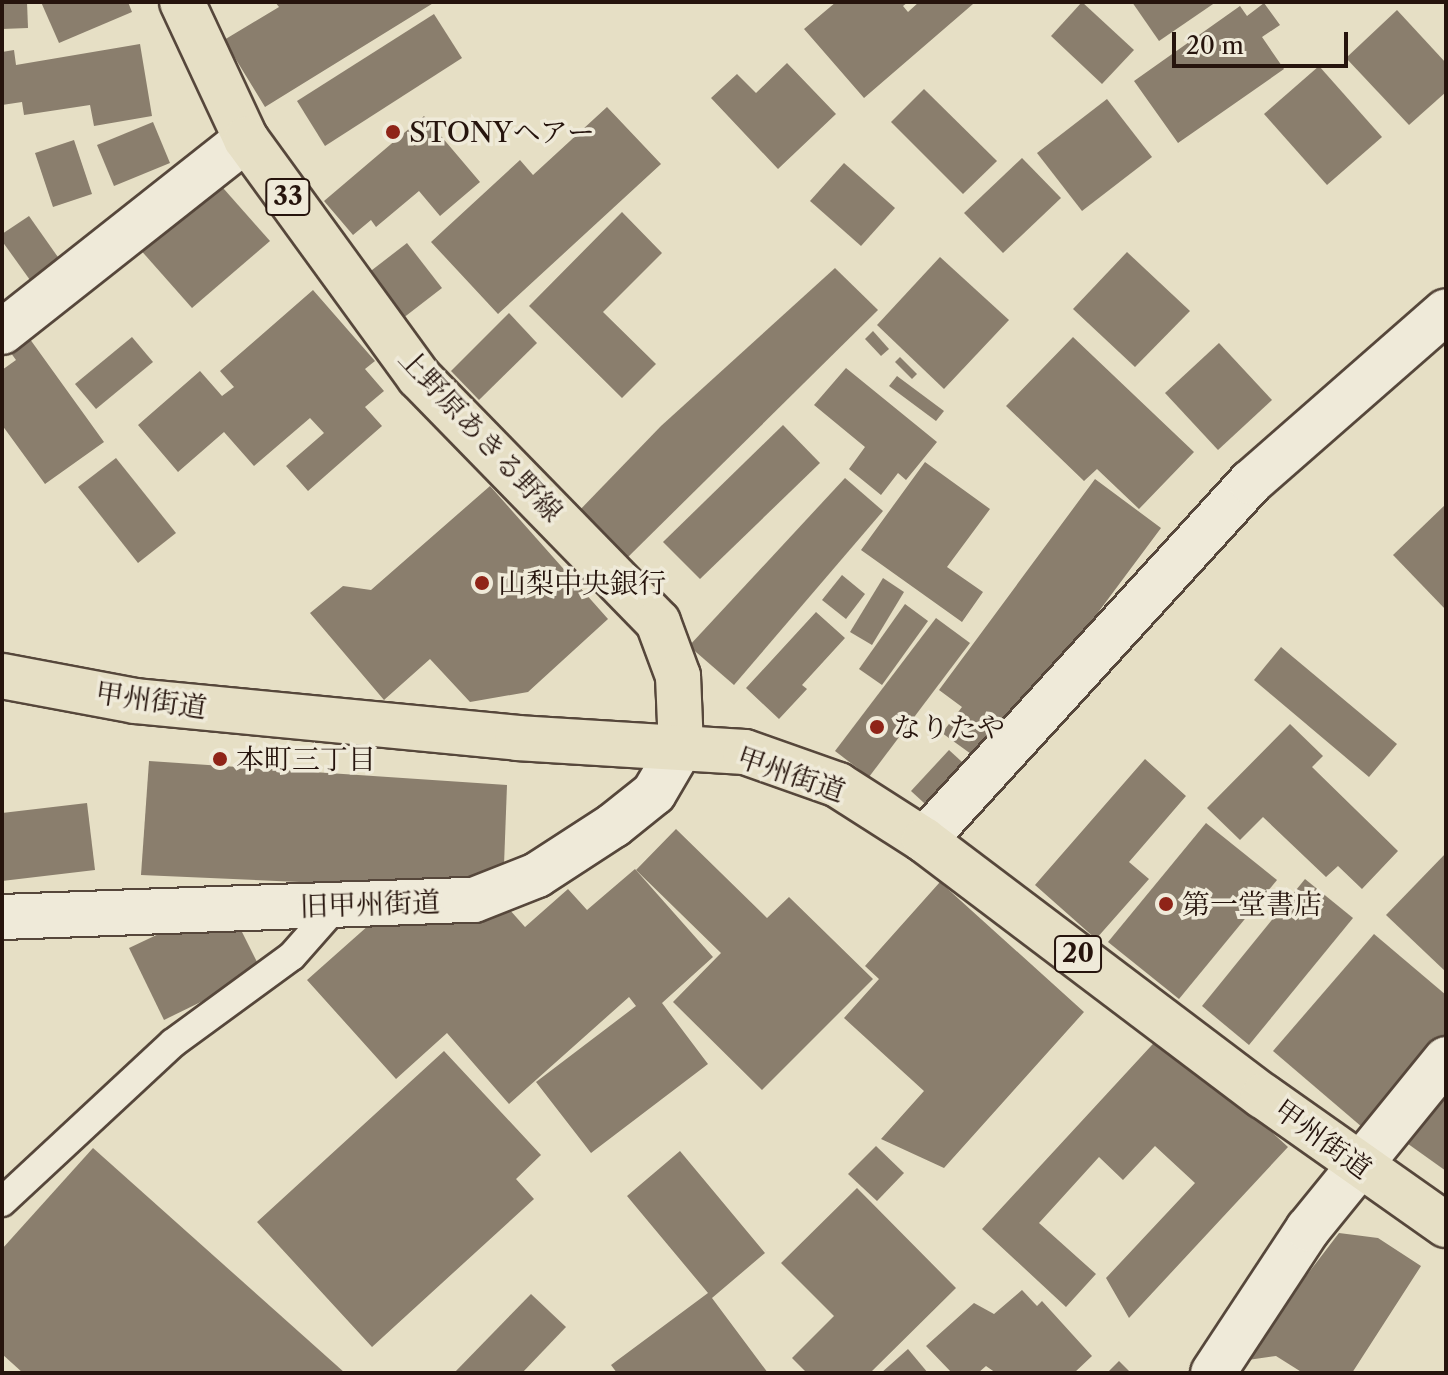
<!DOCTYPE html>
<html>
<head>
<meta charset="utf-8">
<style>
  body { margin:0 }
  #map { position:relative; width:1448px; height:1375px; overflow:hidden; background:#e6dfc5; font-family:"Libre Caslon Text","Noto Serif JP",serif }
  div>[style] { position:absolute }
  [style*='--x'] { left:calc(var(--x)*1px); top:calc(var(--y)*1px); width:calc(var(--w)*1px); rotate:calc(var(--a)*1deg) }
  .building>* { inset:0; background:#8a7e6d }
  .roads { filter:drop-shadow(2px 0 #56473b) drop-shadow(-2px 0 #56473b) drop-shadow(0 2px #56473b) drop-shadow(0 -2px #56473b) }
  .lane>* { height:28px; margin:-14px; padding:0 14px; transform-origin:14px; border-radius:14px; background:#efead9 }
  .street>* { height:44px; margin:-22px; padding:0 22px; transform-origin:22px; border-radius:22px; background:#efead9 }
  .primary>* { height:44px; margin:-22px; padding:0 22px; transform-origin:22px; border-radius:22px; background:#e6dfc5 }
  .highway>* { height:44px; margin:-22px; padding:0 22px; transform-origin:22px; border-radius:22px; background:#e6dfc5 }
  .dots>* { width:22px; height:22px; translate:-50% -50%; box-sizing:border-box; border:4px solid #efead9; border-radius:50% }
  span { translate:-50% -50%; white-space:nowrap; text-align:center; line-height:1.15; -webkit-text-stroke:7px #efead9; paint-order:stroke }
  .shield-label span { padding:2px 6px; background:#efead9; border:2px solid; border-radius:6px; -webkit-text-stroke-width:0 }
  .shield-label { font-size:26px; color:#26140d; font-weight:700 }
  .poi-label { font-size:28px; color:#26140d }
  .left { translate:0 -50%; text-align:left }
  .street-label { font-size:28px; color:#26140d }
  .frame { position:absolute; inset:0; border:4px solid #26140d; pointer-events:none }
  .scale { position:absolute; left:1172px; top:32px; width:176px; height:36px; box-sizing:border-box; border:4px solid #26140d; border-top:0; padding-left:10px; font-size:24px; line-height:28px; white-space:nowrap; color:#26140d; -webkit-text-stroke:6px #efead9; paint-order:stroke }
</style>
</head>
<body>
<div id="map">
  <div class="building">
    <i style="clip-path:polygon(2px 2px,27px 2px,28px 28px,2px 29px)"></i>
    <i style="clip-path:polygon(41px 2px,128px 2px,132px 12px,59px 43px)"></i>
    <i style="clip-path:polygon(275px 2px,435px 2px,265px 107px,224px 40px,279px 7px)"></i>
    <i style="clip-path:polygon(836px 2px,908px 2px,903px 6px,908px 12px,919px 2px,973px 4px,864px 98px,804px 29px)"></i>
    <i style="clip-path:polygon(1082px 2px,1134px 50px,1102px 84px,1051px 36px)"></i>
    <i style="clip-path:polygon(1132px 2px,1216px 2px,1159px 41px)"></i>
    <i style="clip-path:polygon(1264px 3px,1280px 25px,1262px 37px,1284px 69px,1178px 143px,1134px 81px,1240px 6px,1247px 16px)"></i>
    <i style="clip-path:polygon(1397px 10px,1446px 63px,1446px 92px,1409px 125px,1346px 58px)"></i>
    <i style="clip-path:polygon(434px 14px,462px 58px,325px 146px,297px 101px)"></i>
    <i style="clip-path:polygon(140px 44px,152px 116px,94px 126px,90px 105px,24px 115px,22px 102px,2px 105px,2px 52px,14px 50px,16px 65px)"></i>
    <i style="clip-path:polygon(787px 63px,836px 114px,778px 169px,711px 98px,737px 74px,756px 93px)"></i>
    <i style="clip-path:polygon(1319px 66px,1382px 137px,1327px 185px,1264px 114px)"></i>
    <i style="clip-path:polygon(924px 89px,997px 161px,963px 194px,891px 122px)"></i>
    <i style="clip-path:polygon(1107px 99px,1152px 157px,1082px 211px,1037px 153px)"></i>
    <i style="clip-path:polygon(607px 107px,661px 164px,498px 314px,431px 242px,520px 160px,533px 175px)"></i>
    <i style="clip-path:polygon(424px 116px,480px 182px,440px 216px,419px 191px,376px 227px,371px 220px,353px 235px,324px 201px)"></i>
    <i style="clip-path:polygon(153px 122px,170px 163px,114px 186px,97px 145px)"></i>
    <i style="clip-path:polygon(74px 140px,92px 194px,53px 207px,35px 153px)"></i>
    <i style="clip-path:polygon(1022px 158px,1061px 198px,1003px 253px,964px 213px)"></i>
    <i style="clip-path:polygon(844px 163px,895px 208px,861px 246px,810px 201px)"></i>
    <i style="clip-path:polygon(216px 180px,270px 241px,192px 308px,138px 247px)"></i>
    <i style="clip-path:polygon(622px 212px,662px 253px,603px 312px,656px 364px,622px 398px,529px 306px)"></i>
    <i style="clip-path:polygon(29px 216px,60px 260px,30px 280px,2px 241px,2px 234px)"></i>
    <i style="clip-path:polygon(407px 243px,442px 288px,398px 322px,363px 277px)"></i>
    <i style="clip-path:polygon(1127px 252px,1190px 311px,1135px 367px,1073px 309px)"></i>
    <i style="clip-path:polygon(940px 257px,1009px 320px,944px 389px,877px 325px)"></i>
    <i style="clip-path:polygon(835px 268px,878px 310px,625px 560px,576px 514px,661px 426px)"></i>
    <i style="clip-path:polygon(313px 290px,375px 361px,365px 369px,384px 391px,365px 407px,382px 426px,308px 491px,286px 466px,324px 433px,310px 418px,254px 466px,224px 432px,178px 472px,138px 425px,200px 371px,222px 396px,234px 387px,220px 371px)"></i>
    <i style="clip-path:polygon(509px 313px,537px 343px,479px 400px,451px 371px)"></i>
    <i style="clip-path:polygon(873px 331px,889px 349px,881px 356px,865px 339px)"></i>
    <i style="clip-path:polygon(27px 335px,104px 442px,45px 484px,2px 425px,2px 370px,16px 360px,8px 349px)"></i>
    <i style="clip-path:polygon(132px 337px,153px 362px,96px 409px,75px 384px)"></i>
    <i style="clip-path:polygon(1073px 337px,1194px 452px,1139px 509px,1097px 469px,1084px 481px,1006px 406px)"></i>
    <i style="clip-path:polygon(1219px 343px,1272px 400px,1218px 450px,1165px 393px)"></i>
    <i style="clip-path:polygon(900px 357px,917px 374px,912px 379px,895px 362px)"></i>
    <i style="clip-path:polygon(846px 368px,937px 442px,906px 480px,898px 473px,881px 495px,849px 469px,865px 447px,814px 405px)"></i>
    <i style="clip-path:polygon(897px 376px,944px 411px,936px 421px,889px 386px)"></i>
    <i style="clip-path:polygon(783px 425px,820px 463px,700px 579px,663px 542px)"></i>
    <i style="clip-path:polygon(116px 458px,176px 533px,138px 563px,78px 487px)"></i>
    <i style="clip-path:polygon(925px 462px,990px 509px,947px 567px,983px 592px,962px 622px,861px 550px)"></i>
    <i style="clip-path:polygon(845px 478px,883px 511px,734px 685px,689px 646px)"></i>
    <i style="clip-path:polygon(1095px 479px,1161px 528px,985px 764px,942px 733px,962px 707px,939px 690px)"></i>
    <i style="clip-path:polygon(490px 486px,608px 619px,528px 692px,470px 702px,430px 659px,384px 700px,310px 613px,343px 586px,371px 590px)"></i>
    <i style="clip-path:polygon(1446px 504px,1446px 610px,1393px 555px)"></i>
    <i style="clip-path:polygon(842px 575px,865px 594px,846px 619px,822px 600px)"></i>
    <i style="clip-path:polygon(883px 578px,904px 592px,872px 645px,850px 632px)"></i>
    <i style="clip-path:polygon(905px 604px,928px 621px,882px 685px,859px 669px)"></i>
    <i style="clip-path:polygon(816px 612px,845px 638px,802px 685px,807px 689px,779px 719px,746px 688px)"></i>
    <i style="clip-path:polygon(936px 618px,970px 643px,869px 777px,835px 751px)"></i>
    <i style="clip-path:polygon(1281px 647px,1397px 744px,1369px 777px,1254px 680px)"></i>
    <i style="clip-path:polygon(1290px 724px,1323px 756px,1312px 767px,1398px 851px,1362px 889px,1338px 866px,1326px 877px,1263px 817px,1240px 840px,1207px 808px)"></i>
    <i style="clip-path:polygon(949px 750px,973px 772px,935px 813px,911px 791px)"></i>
    <i style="clip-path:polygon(1145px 759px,1186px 796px,1129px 862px,1149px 879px,1096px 939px,1035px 885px)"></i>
    <i style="clip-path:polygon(149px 761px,507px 785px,504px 865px,445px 885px,412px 887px,141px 875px)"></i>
    <i style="clip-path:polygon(87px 803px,95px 870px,2px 881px,2px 813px)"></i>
    <i style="clip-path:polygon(1206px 823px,1277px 880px,1179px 999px,1108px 942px)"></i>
    <i style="clip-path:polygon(676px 829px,767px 918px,789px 897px,873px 979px,762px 1090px,673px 1002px,721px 953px,636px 870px)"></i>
    <i style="clip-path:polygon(1446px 853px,1446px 972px,1386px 915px)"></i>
    <i style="clip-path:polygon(635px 869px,713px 957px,662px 1003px,708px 1064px,591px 1153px,536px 1082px,636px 1006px,629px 997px,509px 1104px,447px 1033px,396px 1079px,307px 980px,369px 925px,509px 909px,525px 927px,568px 889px,587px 910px)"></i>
    <i style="clip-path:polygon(1305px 879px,1353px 918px,1249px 1045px,1202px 1006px)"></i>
    <i style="clip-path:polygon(940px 882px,1084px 1012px,944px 1168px,881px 1139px,924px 1091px,844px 1018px,879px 979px,865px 966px)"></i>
    <i style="clip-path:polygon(241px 930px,262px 972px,164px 1020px,129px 948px,165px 931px)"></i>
    <i style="clip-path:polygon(1374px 934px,1446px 995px,1446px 1043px,1369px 1133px,1273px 1051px)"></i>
    <i style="clip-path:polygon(1163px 1033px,1288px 1147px,1129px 1318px,1106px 1278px,1195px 1183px,1155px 1146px,1123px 1180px,1099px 1157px,1039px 1223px,1096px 1274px,1066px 1307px,982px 1229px)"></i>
    <i style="clip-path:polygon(444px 1051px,541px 1155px,516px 1179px,534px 1199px,372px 1347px,257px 1222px)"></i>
    <i style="clip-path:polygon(1446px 1083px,1446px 1171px,1404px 1141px)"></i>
    <i style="clip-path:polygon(876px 1146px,904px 1173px,877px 1201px,848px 1174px)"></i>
    <i style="clip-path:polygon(93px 1148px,345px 1373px,23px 1373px,2px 1354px,2px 1249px)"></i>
    <i style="clip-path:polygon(680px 1151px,765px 1253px,712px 1298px,768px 1373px,617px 1373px,611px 1365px,708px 1293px,627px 1196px)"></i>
    <i style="clip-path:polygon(857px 1188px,956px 1288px,870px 1373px,807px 1373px,792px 1358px,834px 1316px,781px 1263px)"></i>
    <i style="clip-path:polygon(1339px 1233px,1378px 1238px,1421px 1266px,1352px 1373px,1303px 1373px,1276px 1356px,1241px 1361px)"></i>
    <i style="clip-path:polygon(1022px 1290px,1037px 1306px,1042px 1301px,1092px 1356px,1074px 1373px,996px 1373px,986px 1366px,978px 1373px,952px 1373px,926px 1346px,974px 1303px,994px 1314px)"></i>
    <i style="clip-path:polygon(531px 1294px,566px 1327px,522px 1373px,454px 1373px)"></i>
    <i style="clip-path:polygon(908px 1349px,928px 1373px,881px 1373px)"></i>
    <i style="clip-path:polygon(1119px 1361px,1131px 1373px,1107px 1373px)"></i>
  </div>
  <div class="roads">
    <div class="lane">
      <i style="--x:2;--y:1202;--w:233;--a:-42.9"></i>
      <i style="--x:173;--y:1043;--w:147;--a:-36.2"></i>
      <i style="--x:292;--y:956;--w:68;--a:-48.6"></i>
    </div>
    <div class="street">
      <i style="--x:2;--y:332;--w:311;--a:-38.3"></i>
      <i style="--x:924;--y:840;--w:485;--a:-47.6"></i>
      <i style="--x:1251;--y:482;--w:259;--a:-41.2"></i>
      <i style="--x:2;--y:917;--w:472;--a:-2.1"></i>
      <i style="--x:474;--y:900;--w:68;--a:-21.6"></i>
      <i style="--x:537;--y:875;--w:92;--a:-33"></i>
      <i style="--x:614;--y:825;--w:51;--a:-38.7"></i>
      <i style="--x:654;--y:793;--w:53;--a:-59.6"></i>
      <i style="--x:1213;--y:1373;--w:173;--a:-56.6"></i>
      <i style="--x:1308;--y:1229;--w:219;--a:-50.9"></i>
    </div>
    <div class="primary">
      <i style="--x:182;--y:2;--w:151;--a:65"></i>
      <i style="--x:246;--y:139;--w:294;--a:54"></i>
      <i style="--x:419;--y:377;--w:342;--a:45.7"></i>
      <i style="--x:658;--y:622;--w:58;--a:69.7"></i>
      <i style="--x:678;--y:676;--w:71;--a:87.6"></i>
    </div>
    <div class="highway">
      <i style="--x:2;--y:676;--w:135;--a:10.6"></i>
      <i style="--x:135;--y:701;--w:384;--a:5.5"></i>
      <i style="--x:517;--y:738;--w:228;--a:3.5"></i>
      <i style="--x:745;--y:752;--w:99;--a:19.5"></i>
      <i style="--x:838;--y:785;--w:102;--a:32.6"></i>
      <i style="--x:924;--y:840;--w:425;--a:37.1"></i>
      <i style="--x:1263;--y:1096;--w:224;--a:35.2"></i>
    </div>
  </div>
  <div class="dots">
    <i style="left:393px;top:132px;background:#8f2418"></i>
    <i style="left:482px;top:583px;background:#8f2418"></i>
    <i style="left:877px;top:727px;background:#8f2418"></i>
    <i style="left:220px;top:759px;background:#8f2418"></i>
    <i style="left:1166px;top:904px;background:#8f2418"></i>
  </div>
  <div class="shield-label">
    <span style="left:288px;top:197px">33</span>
    <span style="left:1078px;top:954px">20</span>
  </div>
  <div class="poi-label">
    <span class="left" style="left:409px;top:132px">STONYヘアー</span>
    <span class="left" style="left:498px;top:583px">山梨中央銀行</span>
    <span class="left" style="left:893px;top:727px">なりたや</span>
    <span class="left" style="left:236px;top:759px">本町三丁目</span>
    <span class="left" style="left:1182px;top:904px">第一堂書店</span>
  </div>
  <div class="street-label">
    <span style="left:481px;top:435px;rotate:47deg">上野原あきる野線</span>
    <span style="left:151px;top:700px;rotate:8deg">甲州街道</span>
    <span style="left:791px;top:774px;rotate:19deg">甲州街道</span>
    <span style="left:370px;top:904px;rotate:-2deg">旧甲州街道</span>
    <span style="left:1323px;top:1139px;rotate:36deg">甲州街道</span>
  </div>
  <div class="frame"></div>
  <div class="scale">20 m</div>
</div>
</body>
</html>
